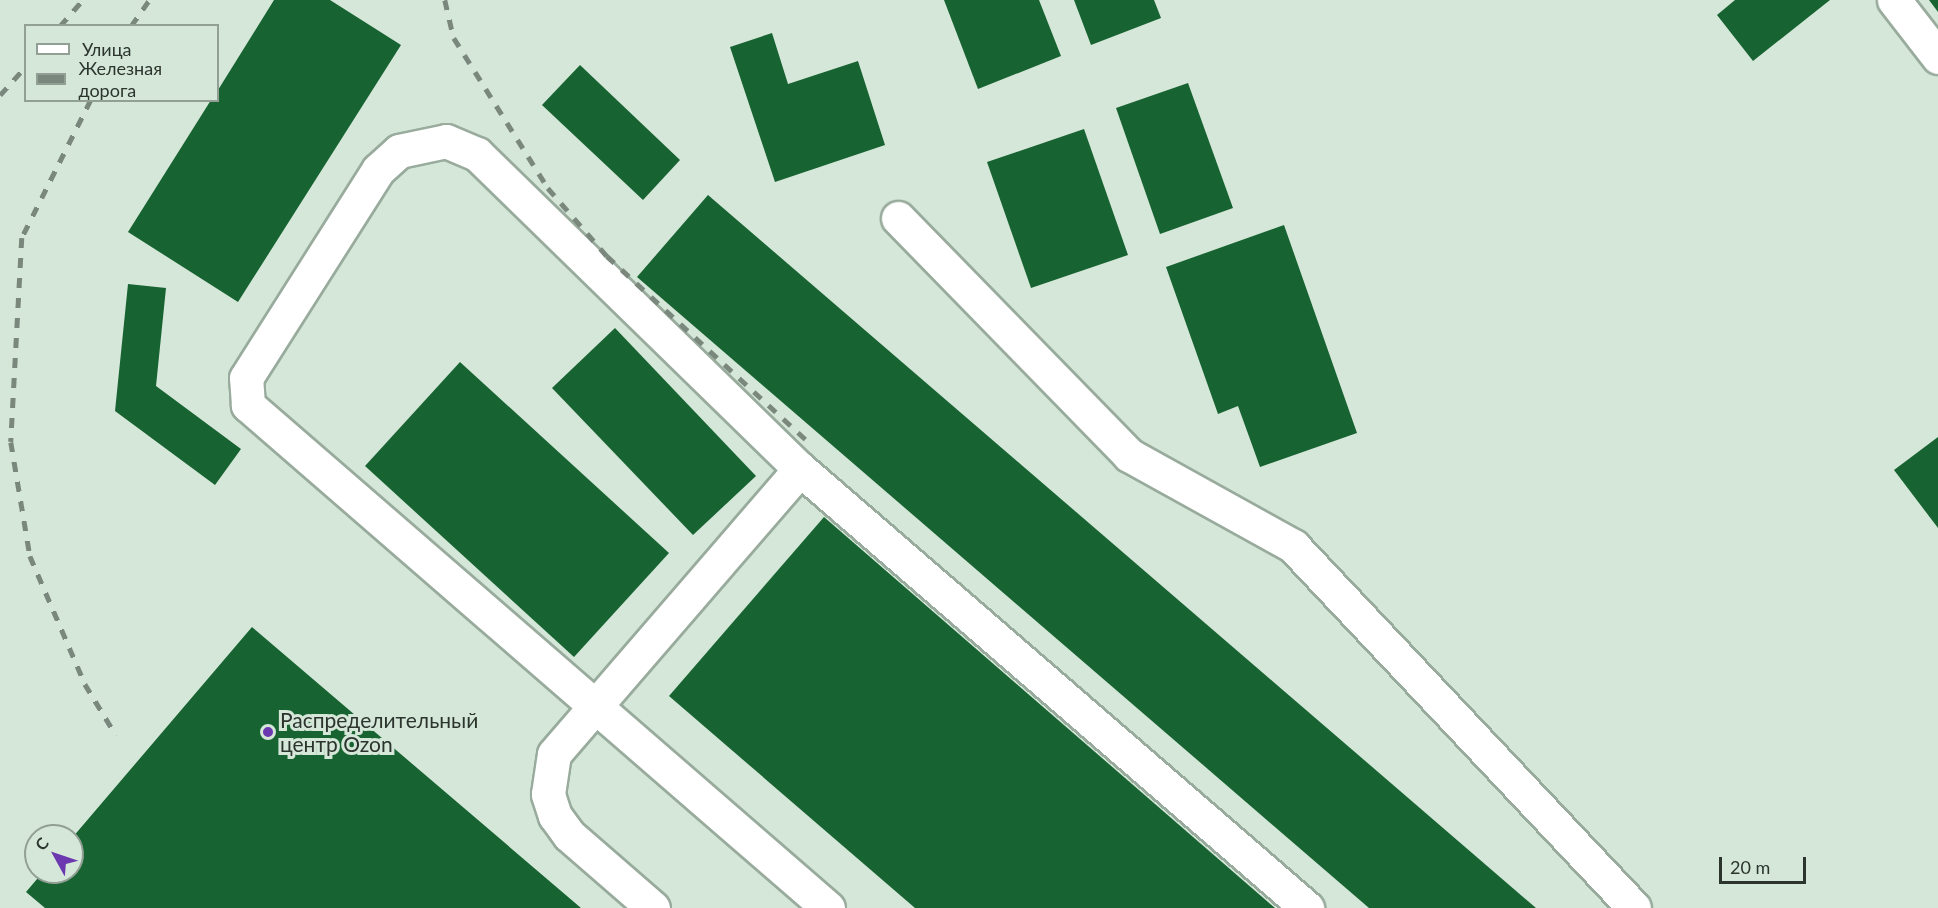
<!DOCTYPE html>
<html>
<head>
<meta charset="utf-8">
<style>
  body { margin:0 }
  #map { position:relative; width:1938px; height:908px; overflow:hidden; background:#d4e7d8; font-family:Lato,sans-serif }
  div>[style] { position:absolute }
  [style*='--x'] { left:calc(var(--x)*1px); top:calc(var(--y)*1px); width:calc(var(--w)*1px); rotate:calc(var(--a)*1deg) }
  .building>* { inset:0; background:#186332 }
  .roads { filter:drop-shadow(2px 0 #98ab9c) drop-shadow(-2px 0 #98ab9c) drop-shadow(0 2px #98ab9c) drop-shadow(0 -2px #98ab9c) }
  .minor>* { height:33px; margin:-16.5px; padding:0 16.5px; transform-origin:16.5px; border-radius:16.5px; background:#fff }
  .rail>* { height:4.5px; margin-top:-2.25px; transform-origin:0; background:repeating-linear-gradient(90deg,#7a877d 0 10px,transparent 0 20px) }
  .dots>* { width:16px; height:16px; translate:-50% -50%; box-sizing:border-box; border:3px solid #d4e7d8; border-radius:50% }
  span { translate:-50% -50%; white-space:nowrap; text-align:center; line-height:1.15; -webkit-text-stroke:6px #d4e7d8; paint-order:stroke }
  .poi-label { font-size:21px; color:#2c342e }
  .left { translate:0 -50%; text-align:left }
  .legend { position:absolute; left:24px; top:24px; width:195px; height:78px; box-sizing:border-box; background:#d4e7d8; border:2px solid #919f94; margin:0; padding:8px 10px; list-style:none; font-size:18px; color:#2c342e }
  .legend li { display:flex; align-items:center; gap:12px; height:30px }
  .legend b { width:30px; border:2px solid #919f94 }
  .north { position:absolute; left:24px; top:824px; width:60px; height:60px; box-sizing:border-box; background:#d4e7d8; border:2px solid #919f94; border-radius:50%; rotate:310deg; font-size:16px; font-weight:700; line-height:24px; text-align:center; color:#2c342e }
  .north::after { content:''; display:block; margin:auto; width:21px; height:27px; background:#6c38af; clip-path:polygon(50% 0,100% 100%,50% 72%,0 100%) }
  .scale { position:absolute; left:1719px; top:857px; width:87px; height:27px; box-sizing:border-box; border:3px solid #2c342e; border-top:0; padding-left:8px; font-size:18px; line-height:21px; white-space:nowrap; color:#2c342e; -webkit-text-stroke:4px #d4e7d8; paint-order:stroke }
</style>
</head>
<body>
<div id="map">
  <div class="building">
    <i style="clip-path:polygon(274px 0,330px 0,401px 45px,238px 302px,128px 232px,211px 100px,218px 100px,218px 90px)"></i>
    <i style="clip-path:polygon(944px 0,1039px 0,1061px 56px,978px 89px)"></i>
    <i style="clip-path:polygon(1074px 0,1154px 0,1161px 18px,1091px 45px)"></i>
    <i style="clip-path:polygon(1735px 0,1830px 0,1753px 61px,1717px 15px)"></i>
    <i style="clip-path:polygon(1929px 0,1938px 0,1938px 12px)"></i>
    <i style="clip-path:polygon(772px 33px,788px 84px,858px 61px,885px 145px,775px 182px,730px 47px)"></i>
    <i style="clip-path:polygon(580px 65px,680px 160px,643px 200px,542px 105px)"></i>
    <i style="clip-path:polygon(1188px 83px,1233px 208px,1160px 234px,1116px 108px)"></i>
    <i style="clip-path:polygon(1084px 129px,1128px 255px,1031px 288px,987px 162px)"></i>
    <i style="clip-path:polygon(708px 195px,1536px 908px,1369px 908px,637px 277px)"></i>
    <i style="clip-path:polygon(1284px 225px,1357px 433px,1260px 467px,1238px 406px,1218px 414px,1166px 267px)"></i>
    <i style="clip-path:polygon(128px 284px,166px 288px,156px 386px,241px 449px,215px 485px,115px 411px)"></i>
    <i style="clip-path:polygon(615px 328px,756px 476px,693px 535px,552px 388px)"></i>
    <i style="clip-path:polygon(460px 362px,669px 553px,574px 657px,365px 466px)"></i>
    <i style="clip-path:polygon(1938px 437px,1938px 528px,1894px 470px)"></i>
    <i style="clip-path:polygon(824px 517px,1275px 908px,915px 908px,669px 696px)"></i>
    <i style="clip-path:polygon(252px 627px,581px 908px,45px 908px,26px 892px,43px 872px,72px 872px,72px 838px)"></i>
  </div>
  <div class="roads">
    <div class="minor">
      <i style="--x:1894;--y:0;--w:72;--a:52.3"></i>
      <i style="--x:898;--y:218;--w:331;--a:45.7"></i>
      <i style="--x:1129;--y:455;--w:188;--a:29"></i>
      <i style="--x:1293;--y:546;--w:497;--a:46.7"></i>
      <i style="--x:653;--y:908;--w:111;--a:-139"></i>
      <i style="--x:569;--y:835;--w:24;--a:-126"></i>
      <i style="--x:555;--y:816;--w:23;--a:-108"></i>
      <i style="--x:548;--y:794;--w:40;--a:-81.5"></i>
      <i style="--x:554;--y:754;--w:376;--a:-49.2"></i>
      <i style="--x:828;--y:908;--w:768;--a:-139.07"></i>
      <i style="--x:248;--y:405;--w:27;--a:-94"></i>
      <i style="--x:246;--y:378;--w:246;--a:-57.6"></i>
      <i style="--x:378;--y:170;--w:28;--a:-42"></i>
      <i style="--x:399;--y:151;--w:48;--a:-12"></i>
      <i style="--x:446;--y:141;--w:34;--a:23"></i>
      <i style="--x:477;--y:154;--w:451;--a:44.3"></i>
      <i style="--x:800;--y:469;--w:671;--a:40.89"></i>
    </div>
  </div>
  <div class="rail">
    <i style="--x:445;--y:0;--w:39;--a:77"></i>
    <i style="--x:454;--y:38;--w:177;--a:57.9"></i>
    <i style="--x:548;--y:188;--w:90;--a:49.1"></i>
    <i style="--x:607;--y:256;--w:277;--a:42.7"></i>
    <i style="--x:60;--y:26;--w:35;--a:-49"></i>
    <i style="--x:131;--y:26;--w:32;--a:-55"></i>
    <i style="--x:0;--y:95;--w:39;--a:-48"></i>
    <i style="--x:91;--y:100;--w:154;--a:116.6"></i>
    <i style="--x:22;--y:238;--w:204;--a:93.1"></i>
    <i style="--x:11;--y:442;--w:116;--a:80.5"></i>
    <i style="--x:30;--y:556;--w:139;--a:66.7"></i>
    <i style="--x:85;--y:684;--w:60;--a:58.7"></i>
  </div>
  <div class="dots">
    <i style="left:268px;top:732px;background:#6c38af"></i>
  </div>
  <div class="poi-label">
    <span class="left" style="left:280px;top:732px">Распределительный<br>центр Ozon</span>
  </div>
  <ul class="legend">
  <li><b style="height:8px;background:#fff"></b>Улица</li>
  <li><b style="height:8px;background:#7a877d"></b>Железная дорога</li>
  </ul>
  <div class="north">С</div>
  <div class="scale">20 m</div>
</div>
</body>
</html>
